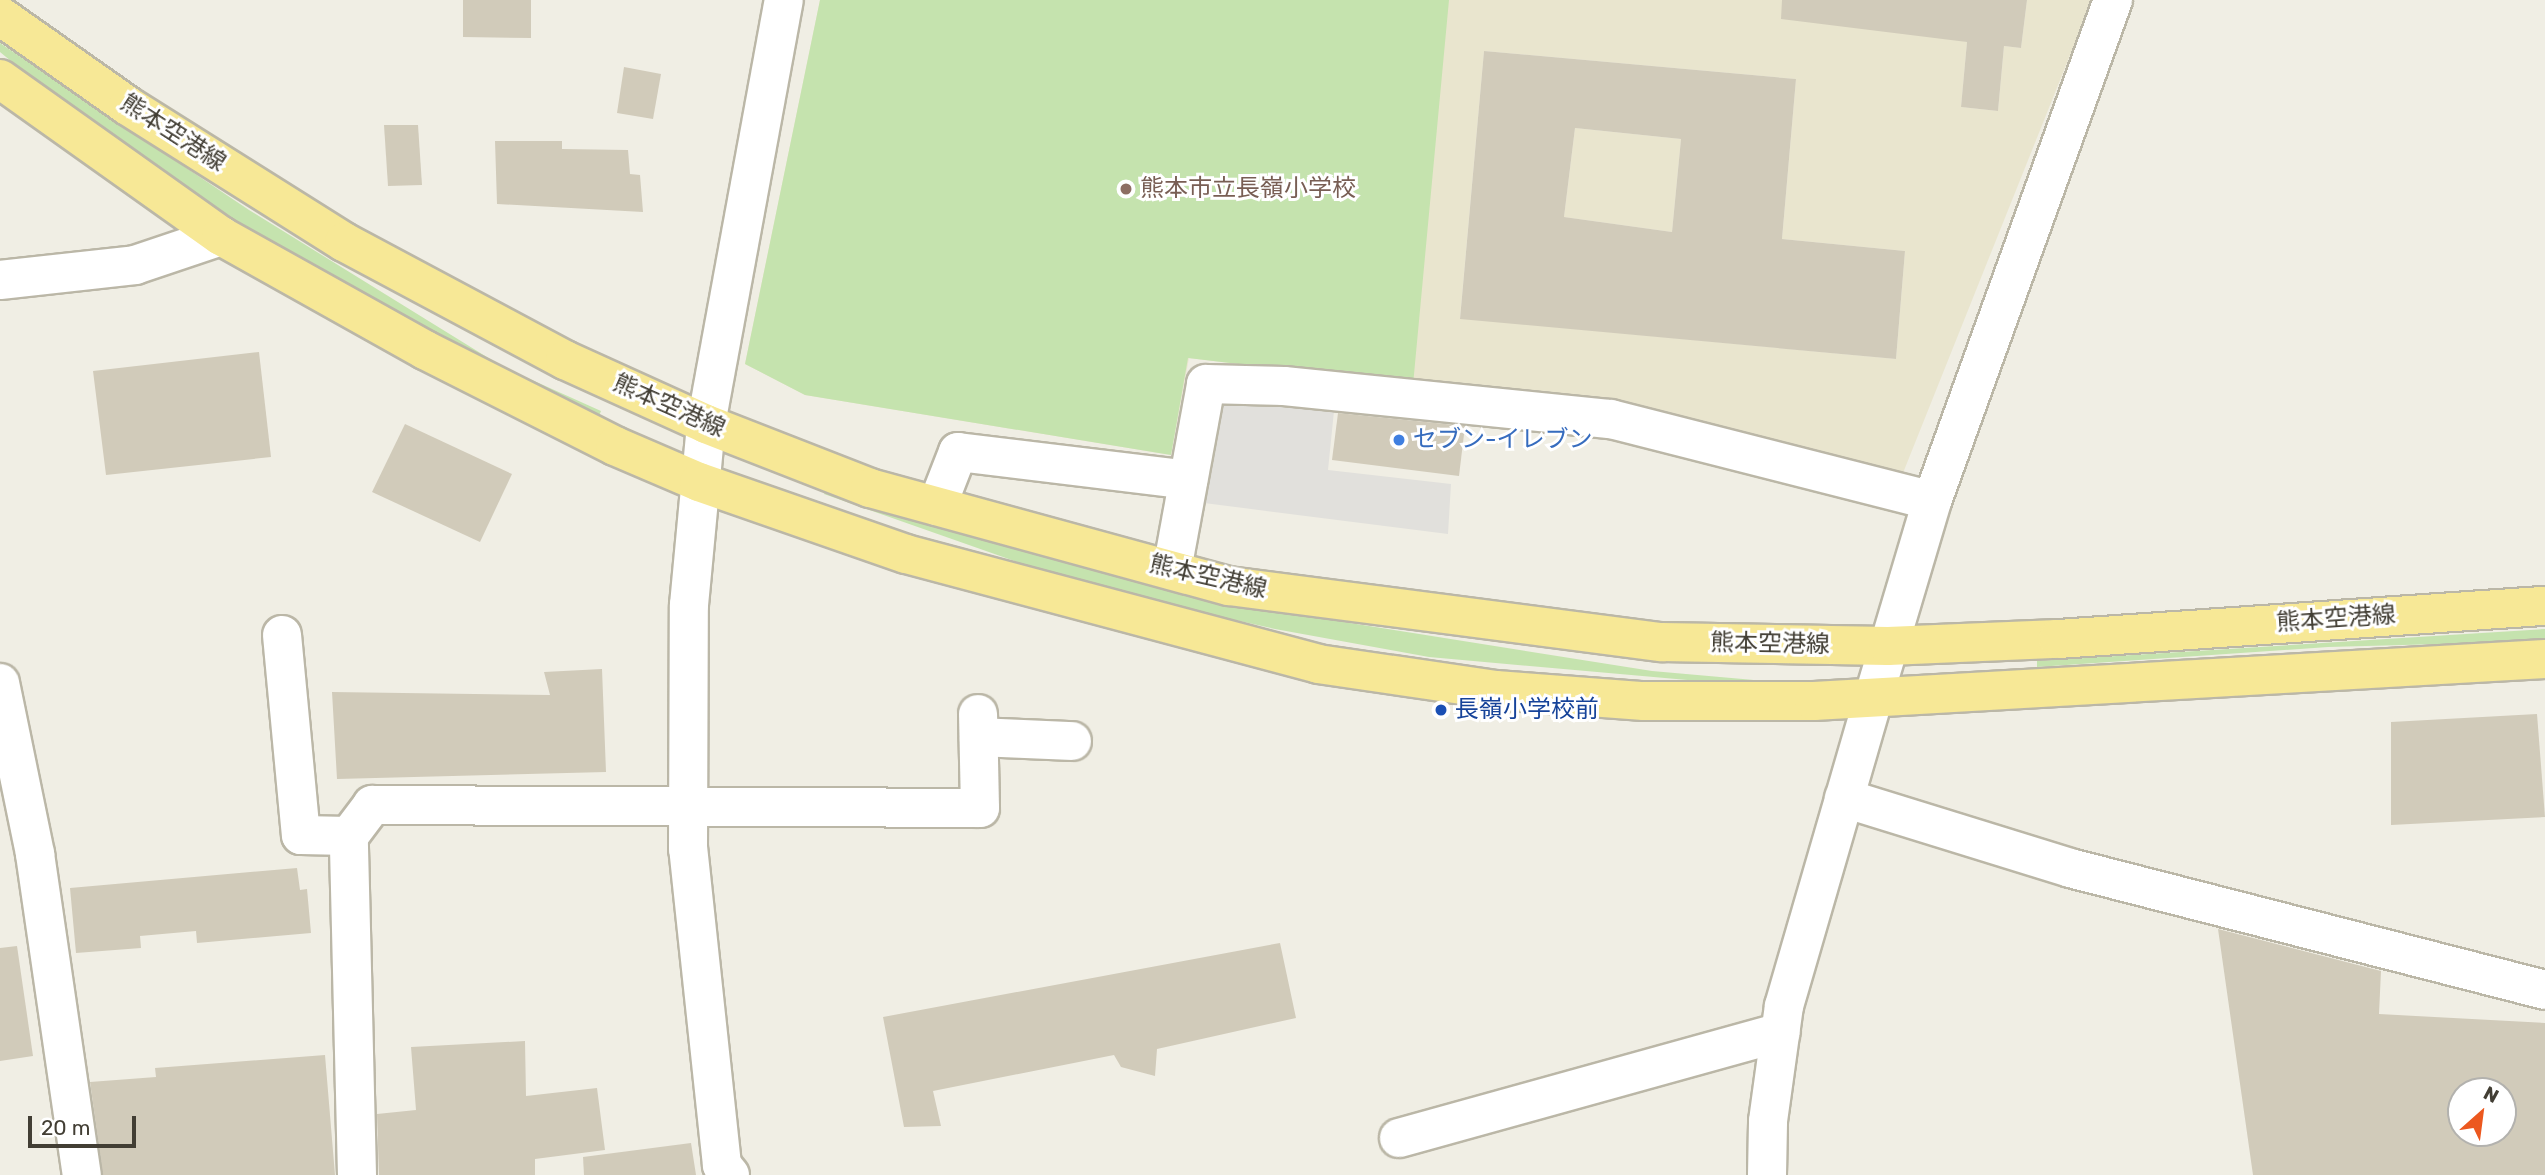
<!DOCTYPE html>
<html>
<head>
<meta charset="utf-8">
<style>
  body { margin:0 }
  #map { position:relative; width:2545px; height:1175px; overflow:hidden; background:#f0eee4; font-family:Rubik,"Noto Sans JP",sans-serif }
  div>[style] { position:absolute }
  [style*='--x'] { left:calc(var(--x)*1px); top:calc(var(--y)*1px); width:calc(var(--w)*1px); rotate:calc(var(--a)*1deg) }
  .education>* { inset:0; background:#e9e5ce }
  .green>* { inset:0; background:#c5e3ae }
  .parking>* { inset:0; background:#e1e0dc }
  .building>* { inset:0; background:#d1cbba }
  .roads { filter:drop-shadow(2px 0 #bbb7a7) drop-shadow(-2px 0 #bbb7a7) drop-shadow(0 2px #bbb7a7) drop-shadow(0 -2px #bbb7a7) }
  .minor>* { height:38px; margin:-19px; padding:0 19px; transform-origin:19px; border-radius:19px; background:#fff }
  .major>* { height:38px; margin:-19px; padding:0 19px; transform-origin:19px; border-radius:19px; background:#f7e896 }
  .dots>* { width:19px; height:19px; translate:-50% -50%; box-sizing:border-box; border:4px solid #fff; border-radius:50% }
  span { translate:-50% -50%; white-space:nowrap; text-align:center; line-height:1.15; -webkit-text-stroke:6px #fff; paint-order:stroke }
  .street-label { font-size:24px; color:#423e34 }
  .education-label { font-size:24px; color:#785e54 }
  .left { translate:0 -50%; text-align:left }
  .shop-label { font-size:24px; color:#366cbe }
  .transit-label { font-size:24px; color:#164399 }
  .north { position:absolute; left:2447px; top:1077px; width:70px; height:70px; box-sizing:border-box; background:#fff; border:2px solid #b3b2ae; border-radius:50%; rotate:28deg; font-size:19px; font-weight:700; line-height:28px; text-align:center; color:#423e34 }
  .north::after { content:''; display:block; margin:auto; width:24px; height:32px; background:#ec581f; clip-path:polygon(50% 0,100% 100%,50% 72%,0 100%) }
  .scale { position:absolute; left:28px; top:1116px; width:108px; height:32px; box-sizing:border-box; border:4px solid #423e34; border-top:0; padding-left:9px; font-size:21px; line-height:24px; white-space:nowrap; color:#423e34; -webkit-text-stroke:5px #fff; paint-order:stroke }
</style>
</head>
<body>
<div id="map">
  <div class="education">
    <i style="clip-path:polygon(evenodd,820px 0,1793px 0,1967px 42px,1961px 107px,1998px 111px,2004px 46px,2021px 48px,2027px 0,2092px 0,1903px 473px,1413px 385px,1189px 358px,1171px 455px,805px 395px,745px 364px,820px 0,1484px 51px,1796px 79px,1782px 239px,1905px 251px,1896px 359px,1460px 318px,1484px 51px)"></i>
    <i style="clip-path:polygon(1575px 128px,1681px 139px,1672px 232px,1564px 217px)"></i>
  </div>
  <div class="green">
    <i style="clip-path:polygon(820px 0,1449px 0,1413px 385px,1188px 358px,1171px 455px,805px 395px,745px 364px)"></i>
    <i style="clip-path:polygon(0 43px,249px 210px,503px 367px,601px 411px,599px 416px,500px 372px,242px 228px,87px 124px,0 52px)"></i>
    <i style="clip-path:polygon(827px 488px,1095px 570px,1281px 612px,1652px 671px,1754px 680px,1755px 686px,1429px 657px,1275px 629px,1088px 587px,824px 494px)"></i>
    <i style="clip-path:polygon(2545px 629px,2545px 640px,2516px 642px,2328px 647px,2037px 667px,2037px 661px)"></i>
  </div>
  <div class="parking">
    <i style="clip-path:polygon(1228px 399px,1334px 411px,1328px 470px,1451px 484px,1448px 534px,1204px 503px,1215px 410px)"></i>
  </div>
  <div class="building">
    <i style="clip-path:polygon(463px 0,531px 0,531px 38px,463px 37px)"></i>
    <i style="clip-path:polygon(1782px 0,2027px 0,2021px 48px,2004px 46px,1998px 111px,1961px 107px,1967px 42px,1781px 19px)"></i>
    <i style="clip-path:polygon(evenodd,1484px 51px,1796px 79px,1782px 239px,1905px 251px,1896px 359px,1460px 319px,1484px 51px,1575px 128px,1681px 139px,1672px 232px,1564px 217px,1575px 128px)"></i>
    <i style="clip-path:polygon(624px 67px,661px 74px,653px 119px,617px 113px)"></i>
    <i style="clip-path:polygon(384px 125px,418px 125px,422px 185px,388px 186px)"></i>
    <i style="clip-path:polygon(495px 141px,562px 141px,562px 149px,628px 150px,630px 174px,640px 175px,643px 212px,497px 204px)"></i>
    <i style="clip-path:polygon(259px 352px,271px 457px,106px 475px,93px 371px)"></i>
    <i style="clip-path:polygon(1338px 413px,1465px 426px,1459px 476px,1332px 460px)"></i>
    <i style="clip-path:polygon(405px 424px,512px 474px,480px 542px,372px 492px)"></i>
    <i style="clip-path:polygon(602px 669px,606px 772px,337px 779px,332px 692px,550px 695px,544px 672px)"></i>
    <i style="clip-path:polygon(2537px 714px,2545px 817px,2391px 825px,2391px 722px)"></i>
    <i style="clip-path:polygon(297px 868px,300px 890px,307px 889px,311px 933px,197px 943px,196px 931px,140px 936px,141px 948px,76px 953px,70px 888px)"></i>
    <i style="clip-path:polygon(evenodd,2218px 929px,2381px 971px,2379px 1014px,2545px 1023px,2545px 1175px,2253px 1175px,2218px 929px,2461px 1091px,2503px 1091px,2503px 1133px,2461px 1133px,2461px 1091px)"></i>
    <i style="clip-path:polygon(1280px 943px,1296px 1018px,1157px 1049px,1155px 1076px,1121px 1067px,1114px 1055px,933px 1091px,941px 1126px,904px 1127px,883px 1017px)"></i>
    <i style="clip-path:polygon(17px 946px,33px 1056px,0 1061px,0 948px)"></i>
    <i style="clip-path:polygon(525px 1041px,526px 1096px,597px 1088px,605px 1150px,535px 1159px,535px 1175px,379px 1175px,377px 1114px,416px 1110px,411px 1047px)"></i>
    <i style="clip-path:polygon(325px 1055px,335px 1175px,103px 1175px,90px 1082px,156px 1077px,155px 1068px)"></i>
    <i style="clip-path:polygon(691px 1143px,696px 1175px,584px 1175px,583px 1157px)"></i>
  </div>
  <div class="roads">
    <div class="minor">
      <i style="--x:0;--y:280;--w:136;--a:-6.3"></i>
      <i style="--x:135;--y:265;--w:91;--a:-18.6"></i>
      <i style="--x:937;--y:506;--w:58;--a:-68.7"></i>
      <i style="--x:958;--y:452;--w:232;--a:6.9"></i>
      <i style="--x:1172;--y:570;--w:189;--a:-79.6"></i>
      <i style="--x:1206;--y:384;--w:78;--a:1.5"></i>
      <i style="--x:1284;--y:386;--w:329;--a:5.8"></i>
      <i style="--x:1611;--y:419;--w:331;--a:14.3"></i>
      <i style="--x:282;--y:635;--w:201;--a:84.6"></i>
      <i style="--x:301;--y:835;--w:48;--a:1.2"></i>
      <i style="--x:0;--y:683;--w:175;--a:78.4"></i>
      <i style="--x:35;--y:854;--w:324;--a:81.7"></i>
      <i style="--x:979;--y:737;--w:93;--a:2.5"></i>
      <i style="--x:1844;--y:798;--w:237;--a:17.2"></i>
      <i style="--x:2070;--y:868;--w:490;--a:14.4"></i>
      <i style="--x:1399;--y:1138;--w:396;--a:-15.5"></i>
      <i style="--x:357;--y:1175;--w:339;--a:-91.4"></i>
      <i style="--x:349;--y:836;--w:39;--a:-53"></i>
      <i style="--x:372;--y:805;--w:608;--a:0.28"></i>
      <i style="--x:980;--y:808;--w:94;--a:-91.2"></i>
      <i style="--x:730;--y:1175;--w:13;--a:-129"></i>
      <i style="--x:722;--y:1165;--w:318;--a:-96.1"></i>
      <i style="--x:688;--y:849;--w:244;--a:-89.8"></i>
      <i style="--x:689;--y:605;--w:182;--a:-84.6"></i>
      <i style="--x:706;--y:424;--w:431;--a:-79.6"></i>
      <i style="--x:1767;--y:1175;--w:54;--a:-88.9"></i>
      <i style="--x:1768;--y:1121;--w:116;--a:-82.1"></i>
      <i style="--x:1784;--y:1006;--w:320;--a:-73.8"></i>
      <i style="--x:1873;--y:699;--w:207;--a:-73.4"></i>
      <i style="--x:1932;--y:501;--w:533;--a:-70.14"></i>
    </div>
    <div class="major">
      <i style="--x:0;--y:16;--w:156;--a:35.1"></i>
      <i style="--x:128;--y:106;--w:255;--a:32.2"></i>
      <i style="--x:344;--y:242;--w:251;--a:28.1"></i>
      <i style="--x:565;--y:360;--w:155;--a:24.4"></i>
      <i style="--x:706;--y:424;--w:176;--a:21.3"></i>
      <i style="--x:870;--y:488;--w:372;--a:15.3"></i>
      <i style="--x:1229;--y:586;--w:437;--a:7.4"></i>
      <i style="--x:1662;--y:642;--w:226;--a:1"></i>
      <i style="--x:1888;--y:646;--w:170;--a:-2.4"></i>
      <i style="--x:2058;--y:639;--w:488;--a:-3.9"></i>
      <i style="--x:0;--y:79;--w:271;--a:35.4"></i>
      <i style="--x:221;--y:236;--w:234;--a:29.2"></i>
      <i style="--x:425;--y:350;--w:213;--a:26.8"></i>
      <i style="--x:615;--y:446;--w:91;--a:23.2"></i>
      <i style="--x:699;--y:482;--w:219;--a:19.2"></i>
      <i style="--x:906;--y:554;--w:426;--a:14.9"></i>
      <i style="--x:1318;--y:664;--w:180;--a:8.3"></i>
      <i style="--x:1496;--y:690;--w:148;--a:4.3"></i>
      <i style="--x:1644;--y:701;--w:170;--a:0"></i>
      <i style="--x:1814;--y:701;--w:732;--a:-3.29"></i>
    </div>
  </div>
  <div class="dots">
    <i style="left:1126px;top:189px;background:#8d6e63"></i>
    <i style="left:1399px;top:440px;background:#3f7fe0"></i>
    <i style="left:1441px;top:710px;background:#1a4fb4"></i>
  </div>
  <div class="street-label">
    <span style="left:173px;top:133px;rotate:33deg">熊本空港線</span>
    <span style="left:669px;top:406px;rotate:24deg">熊本空港線</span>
    <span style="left:1208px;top:577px;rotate:13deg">熊本空港線</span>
    <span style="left:2336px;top:619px;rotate:-4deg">熊本空港線</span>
    <span style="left:1770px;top:644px;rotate:1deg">熊本空港線</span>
  </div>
  <div class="education-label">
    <span class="left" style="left:1140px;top:189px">熊本市立長嶺小学校</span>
  </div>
  <div class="shop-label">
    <span class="left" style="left:1413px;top:440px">セブン-イレブン</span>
  </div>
  <div class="transit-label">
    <span class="left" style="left:1455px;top:710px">長嶺小学校前</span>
  </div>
  <div class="north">N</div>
  <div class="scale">20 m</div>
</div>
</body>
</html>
